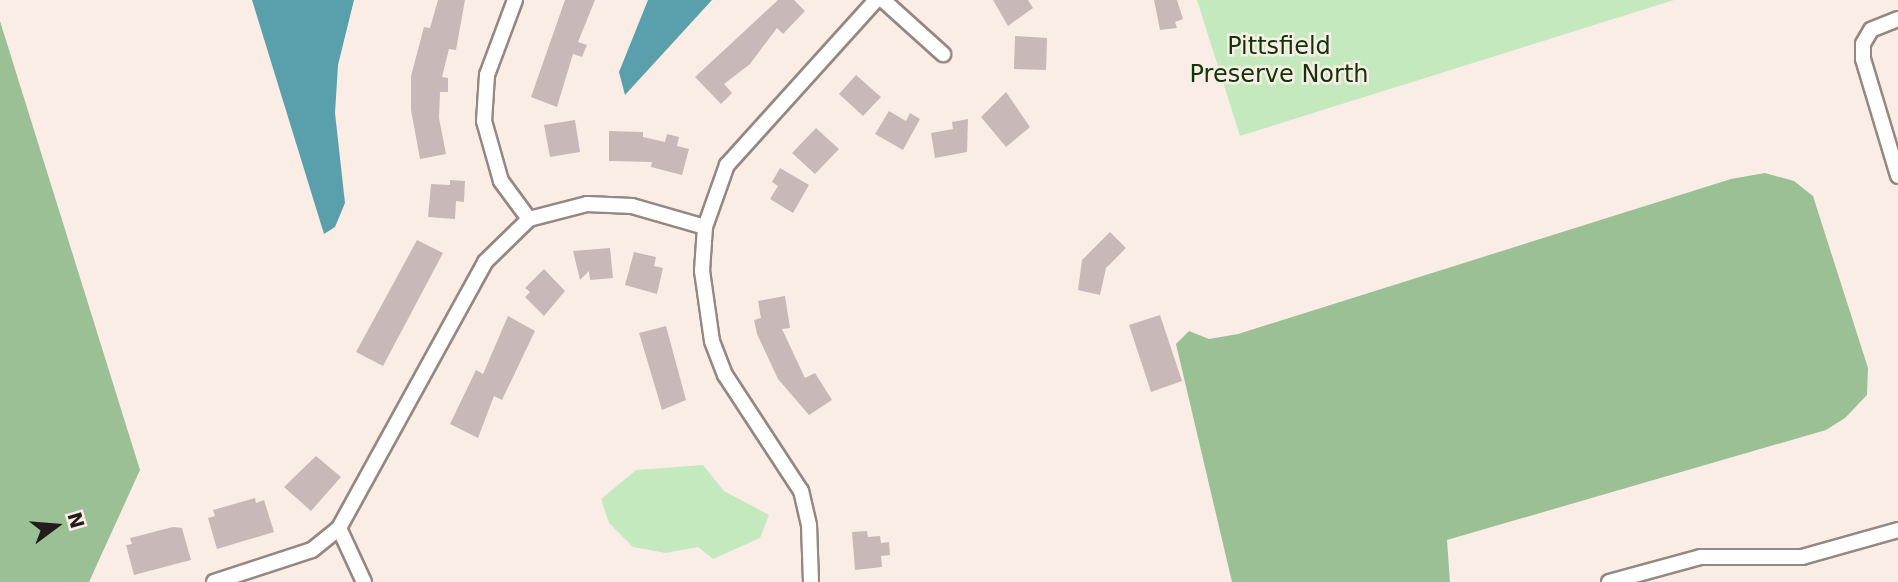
<!DOCTYPE html>
<html>
<head>
<meta charset="utf-8">
<style>
  body { margin:0 }
  #map { position:relative; width:1898px; height:582px; overflow:hidden; background:#faede6; font-family:"DejaVu Sans",sans-serif }
  div>[style] { position:absolute }
  [style*='--x'] { left:calc(var(--x)*1px); top:calc(var(--y)*1px); width:calc(var(--w)*1px); rotate:calc(var(--a)*1deg) }
  .green>* { inset:0; background:#c5e9bf }
  .forest>* { inset:0; background:#9bc095 }
  .water>* { inset:0; background:#5a9fac }
  .building>* { inset:0; background:#c8b9b8 }
  .roads { filter:drop-shadow(2px 0 #958883) drop-shadow(-2px 0 #958883) drop-shadow(0 2px #958883) drop-shadow(0 -2px #958883) }
  .street>* { height:14px; margin:-7px; padding:0 7px; transform-origin:7px; border-radius:7px; background:#fff }
  span { translate:-50% -50%; white-space:nowrap; text-align:center; line-height:1.15; -webkit-text-stroke:5px #faede6; paint-order:stroke }
  .park-label { font-size:24px; color:#0f3509 }
  .north { position:absolute; left:21px; top:491px; width:70px; height:70px; -webkit-text-stroke:5px #faede6; paint-order:stroke; rotate:74deg; font-size:19px; font-weight:700; line-height:28px; text-align:center; color:#221d1b }
  .north::after { content:''; display:block; margin:auto; width:24px; height:32px; background:#221d1b; clip-path:polygon(50% 0,100% 100%,50% 72%,0 100%) }
</style>
</head>
<body>
<div id="map">
  <div class="green">
    <i style="clip-path:polygon(1197px 0,1674px 0,1240px 136px)"></i>
    <i style="clip-path:polygon(703px 465px,724px 491px,769px 515px,760px 538px,713px 559px,698px 547px,666px 553px,633px 547px,609px 523px,601px 499px,636px 470px)"></i>
  </div>
  <div class="forest">
    <i style="clip-path:polygon(0 21px,140px 470px,89px 582px,0 582px)"></i>
    <i style="clip-path:polygon(1765px 173px,1794px 181px,1813px 196px,1868px 368px,1867px 395px,1845px 418px,1826px 430px,1447px 540px,1450px 582px,1232px 582px,1176px 344px,1189px 331px,1209px 339px,1238px 334px,1731px 179px)"></i>
  </div>
  <div class="water">
    <i style="clip-path:polygon(252px 0,354px 0,338px 65px,335px 113px,345px 203px,335px 227px,324px 234px)"></i>
    <i style="clip-path:polygon(648px 0,712px 0,625px 95px,619px 72px)"></i>
  </div>
  <div class="building">
    <i style="clip-path:polygon(438px 0,465px 0,456px 50px,449px 49px,442px 77px,448px 78px,448px 92px,440px 92px,439px 118px,446px 154px,420px 159px,411px 110px,411px 76px,424px 27px,430px 28px)"></i>
    <i style="clip-path:polygon(565px 0,595px 0,578px 42px,587px 45px,582px 57px,573px 54px,557px 107px,531px 97px)"></i>
    <i style="clip-path:polygon(778px 0,794px 0,805px 11px,783px 34px,777px 28px,750px 64px,724px 84px,732px 93px,721px 104px,695px 77px)"></i>
    <i style="clip-path:polygon(993px 0,1028px 0,1033px 8px,1008px 26px)"></i>
    <i style="clip-path:polygon(1154px 0,1177px 0,1183px 19px,1175px 22px,1177px 28px,1160px 30px)"></i>
    <i style="clip-path:polygon(1015px 36px,1047px 38px,1046px 70px,1014px 69px)"></i>
    <i style="clip-path:polygon(856px 75px,881px 97px,863px 116px,839px 94px)"></i>
    <i style="clip-path:polygon(1006px 92px,1030px 127px,1006px 147px,981px 117px)"></i>
    <i style="clip-path:polygon(889px 111px,906px 121px,910px 113px,920px 119px,903px 150px,875px 134px)"></i>
    <i style="clip-path:polygon(968px 119px,967px 152px,935px 158px,931px 133px,953px 129px,952px 122px)"></i>
    <i style="clip-path:polygon(575px 120px,580px 152px,550px 157px,544px 125px)"></i>
    <i style="clip-path:polygon(816px 128px,839px 149px,815px 174px,792px 153px)"></i>
    <i style="clip-path:polygon(609px 131px,643px 132px,643px 137px,665px 142px,667px 134px,679px 137px,677px 146px,689px 149px,682px 175px,651px 167px,652px 162px,609px 161px)"></i>
    <i style="clip-path:polygon(780px 168px,809px 185px,793px 213px,770px 199px,778px 186px,772px 182px)"></i>
    <i style="clip-path:polygon(450px 180px,465px 181px,464px 202px,456px 201px,455px 219px,428px 217px,431px 184px,450px 185px)"></i>
    <i style="clip-path:polygon(1110px 232px,1126px 248px,1106px 268px,1100px 295px,1078px 290px,1082px 260px)"></i>
    <i style="clip-path:polygon(417px 240px,443px 253px,383px 366px,356px 352px)"></i>
    <i style="clip-path:polygon(610px 248px,613px 278px,590px 280px,589px 271px,580px 280px,573px 251px)"></i>
    <i style="clip-path:polygon(634px 252px,656px 257px,654px 266px,663px 268px,657px 294px,625px 285px)"></i>
    <i style="clip-path:polygon(544px 269px,565px 291px,544px 316px,525px 297px,530px 292px,525px 288px)"></i>
    <i style="clip-path:polygon(785px 296px,790px 328px,782px 329px,805px 378px,815px 373px,832px 400px,809px 415px,778px 379px,757px 334px,754px 320px,761px 318px,758px 301px)"></i>
    <i style="clip-path:polygon(1160px 315px,1182px 381px,1151px 392px,1129px 325px)"></i>
    <i style="clip-path:polygon(508px 316px,535px 331px,502px 400px,494px 396px,478px 438px,450px 424px,476px 370px,483px 374px)"></i>
    <i style="clip-path:polygon(666px 326px,686px 400px,662px 410px,639px 333px)"></i>
    <i style="clip-path:polygon(316px 456px,341px 477px,311px 511px,284px 487px)"></i>
    <i style="clip-path:polygon(255px 498px,256px 503px,264px 500px,274px 532px,217px 549px,208px 518px,215px 516px,213px 510px)"></i>
    <i style="clip-path:polygon(173px 527px,182px 528px,191px 560px,134px 575px,126px 545px,132px 544px,130px 538px)"></i>
    <i style="clip-path:polygon(867px 531px,868px 537px,880px 536px,881px 543px,889px 542px,890px 555px,881px 556px,882px 567px,855px 570px,852px 532px)"></i>
  </div>
  <div class="roads">
    <div class="street">
      <i style="--x:515;--y:0;--w:80;--a:110.5"></i>
      <i style="--x:487;--y:75;--w:46;--a:93.7"></i>
      <i style="--x:484;--y:121;--w:62;--a:74.2"></i>
      <i style="--x:501;--y:181;--w:47;--a:53.6"></i>
      <i style="--x:883;--y:0;--w:81;--a:42"></i>
      <i style="--x:1898;--y:19;--w:29;--a:158"></i>
      <i style="--x:1871;--y:30;--w:16;--a:120"></i>
      <i style="--x:1863;--y:44;--w:15;--a:90"></i>
      <i style="--x:1863;--y:59;--w:122;--a:73.3"></i>
      <i style="--x:339;--y:528;--w:60;--a:65.2"></i>
      <i style="--x:214;--y:582;--w:103;--a:-18.1"></i>
      <i style="--x:312;--y:550;--w:35;--a:-39"></i>
      <i style="--x:339;--y:528;--w:303;--a:-61.2"></i>
      <i style="--x:485;--y:262;--w:62;--a:-44.3"></i>
      <i style="--x:529;--y:219;--w:60;--a:-14.5"></i>
      <i style="--x:587;--y:204;--w:45;--a:2.5"></i>
      <i style="--x:632;--y:206;--w:76;--a:16"></i>
      <i style="--x:811;--y:582;--w:57;--a:-92"></i>
      <i style="--x:809;--y:525;--w:35;--a:-103"></i>
      <i style="--x:801;--y:491;--w:139;--a:-123.2"></i>
      <i style="--x:725;--y:375;--w:36;--a:-111"></i>
      <i style="--x:712;--y:341;--w:71;--a:-98.1"></i>
      <i style="--x:702;--y:271;--w:44;--a:-86.1"></i>
      <i style="--x:705;--y:227;--w:66;--a:-70.5"></i>
      <i style="--x:727;--y:165;--w:222;--a:-47.9"></i>
      <i style="--x:1609;--y:582;--w:95;--a:-15.2"></i>
      <i style="--x:1701;--y:557;--w:101;--a:0"></i>
      <i style="--x:1802;--y:557;--w:100;--a:-15.7"></i>
    </div>
  </div>
  <div class="park-label">
    <span style="left:1279px;top:61px">Pittsfield<br>Preserve North</span>
  </div>
  <div class="north">N</div>
</div>
</body>
</html>
